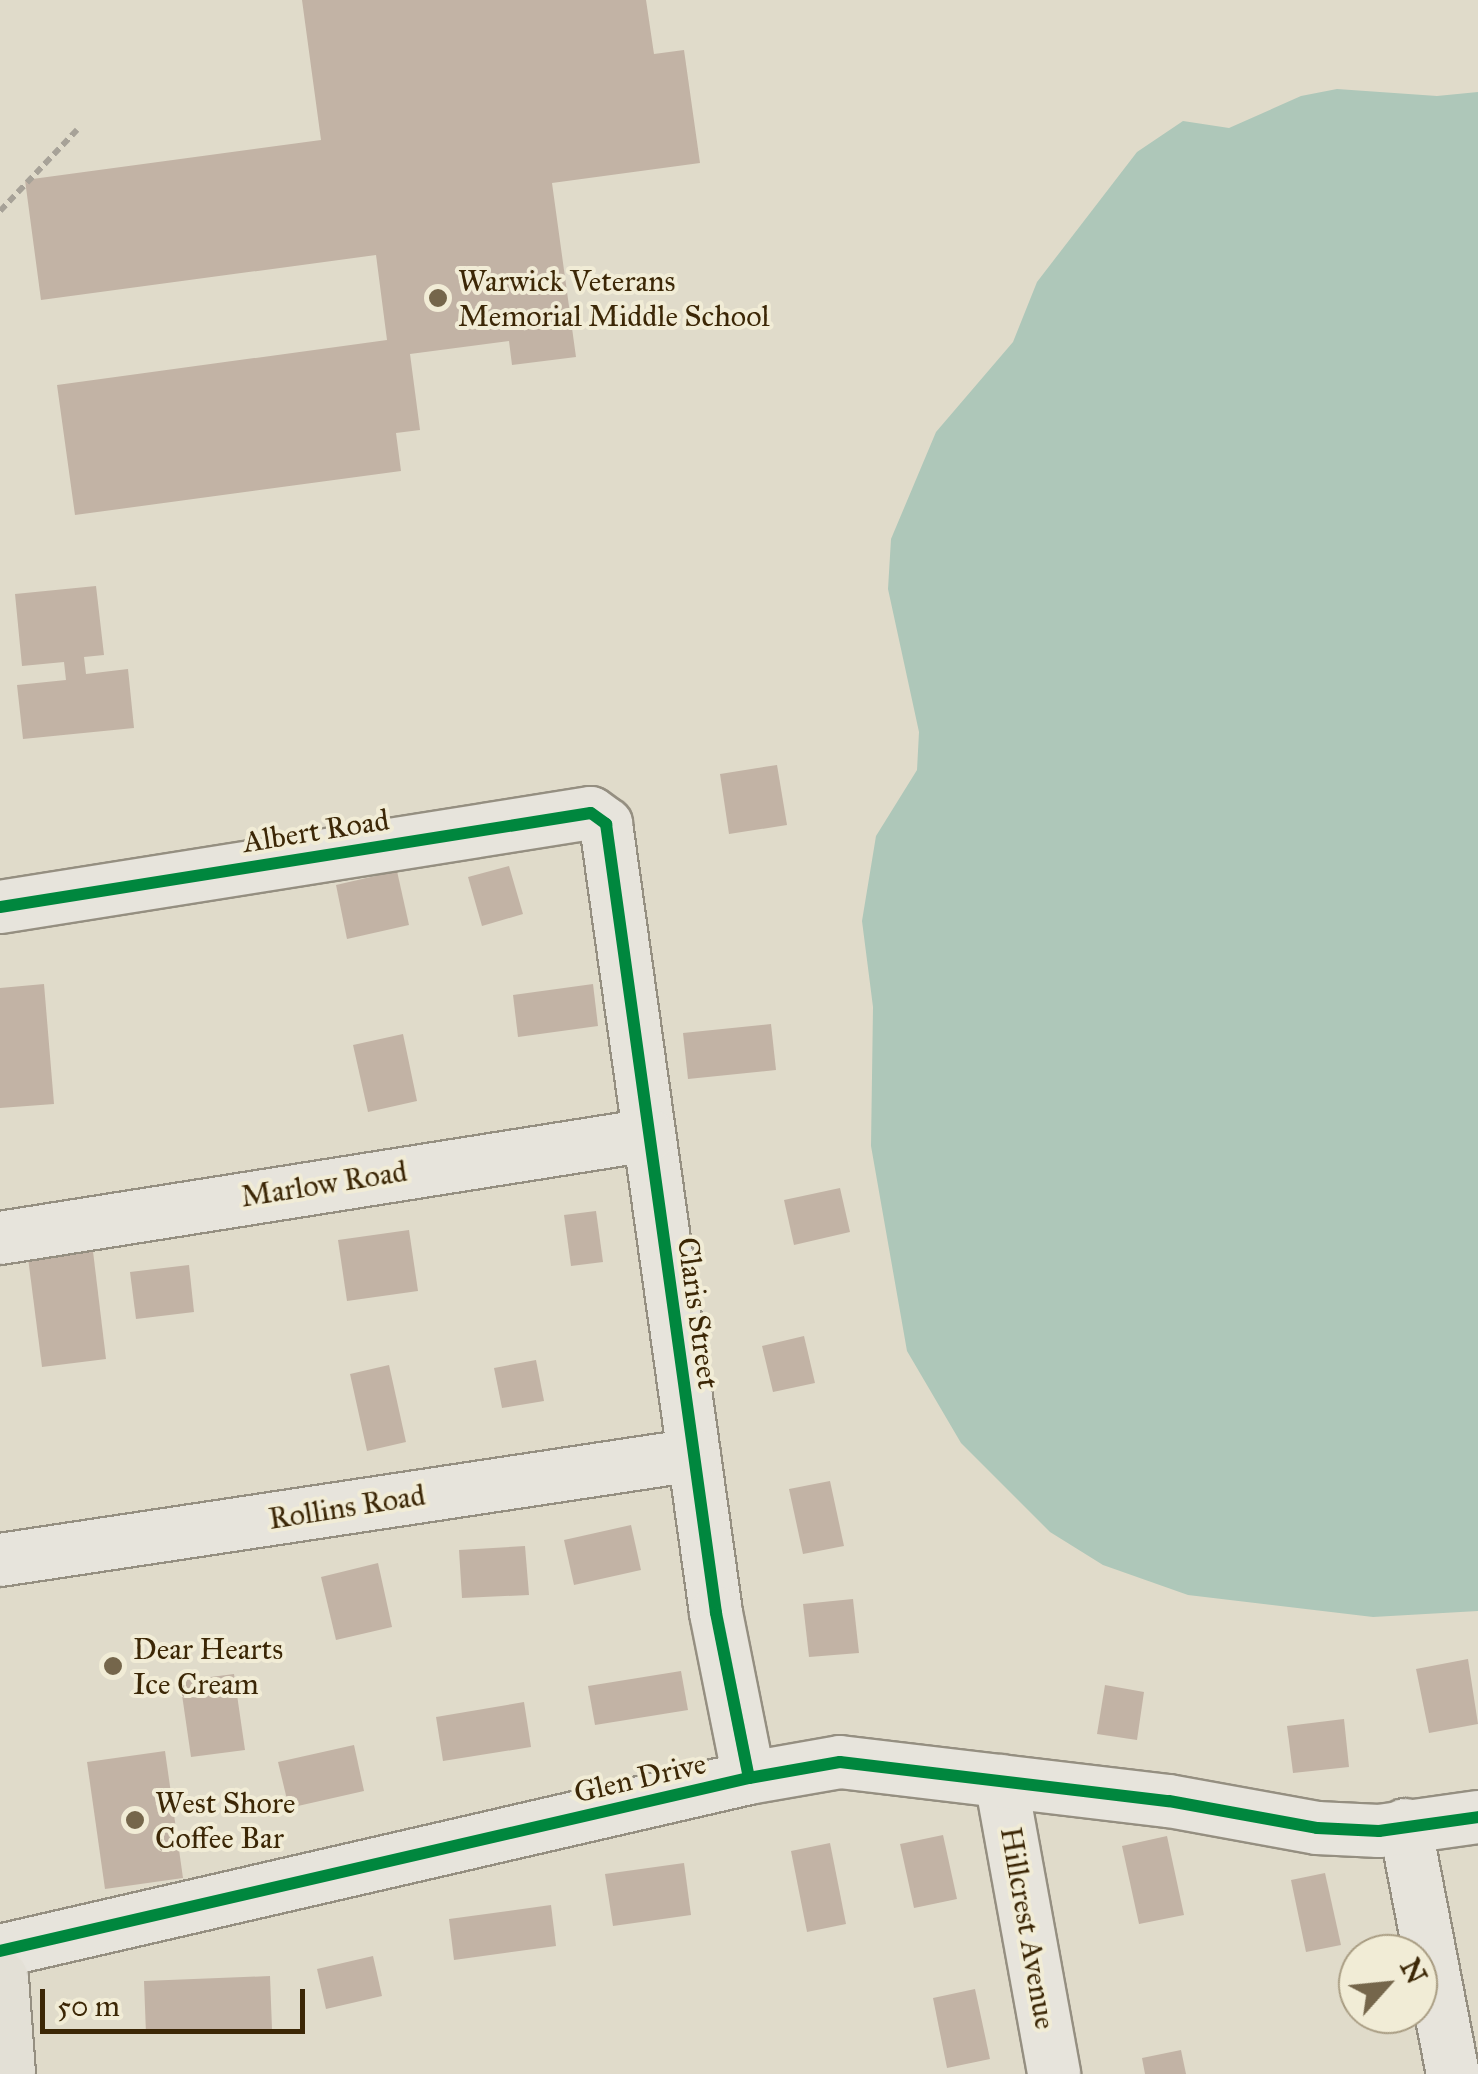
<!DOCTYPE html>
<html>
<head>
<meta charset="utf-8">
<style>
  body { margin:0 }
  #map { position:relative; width:1478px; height:2074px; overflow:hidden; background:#e0dbca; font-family:"IM FELL Great Primer",serif }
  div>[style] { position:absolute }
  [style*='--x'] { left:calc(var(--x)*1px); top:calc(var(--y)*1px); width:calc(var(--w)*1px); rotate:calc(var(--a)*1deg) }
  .water>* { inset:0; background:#aec7b9 }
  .building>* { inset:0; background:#c2b3a5 }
  .path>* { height:6px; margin-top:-3px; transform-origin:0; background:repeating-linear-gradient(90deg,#a7a298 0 8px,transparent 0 13px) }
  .roads { filter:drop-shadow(2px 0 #958f81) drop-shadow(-2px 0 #958f81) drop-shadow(0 2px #958f81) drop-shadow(0 -2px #958f81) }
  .minor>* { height:52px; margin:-26px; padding:0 26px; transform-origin:26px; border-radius:26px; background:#e7e4dc }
  .major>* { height:55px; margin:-27.5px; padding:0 27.5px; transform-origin:27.5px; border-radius:27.5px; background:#e3e0d6 }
  .cycleway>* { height:12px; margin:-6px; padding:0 6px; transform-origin:6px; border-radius:6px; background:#00873e }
  .dots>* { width:28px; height:28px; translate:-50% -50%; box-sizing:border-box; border:5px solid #f1ecd6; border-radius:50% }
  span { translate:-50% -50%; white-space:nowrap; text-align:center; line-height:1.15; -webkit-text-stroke:8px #f1ecd6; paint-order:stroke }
  .poi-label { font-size:30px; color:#3c2706 }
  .left { translate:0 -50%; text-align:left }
  .street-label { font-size:30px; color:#3c2706 }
  .north { position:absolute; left:1338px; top:1934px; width:100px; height:100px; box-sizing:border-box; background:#f1ecd6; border:2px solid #a99d83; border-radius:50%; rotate:63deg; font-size:28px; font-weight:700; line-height:40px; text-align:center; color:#3c2706 }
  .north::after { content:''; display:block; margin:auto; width:35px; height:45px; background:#75664b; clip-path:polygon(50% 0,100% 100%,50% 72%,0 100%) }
  .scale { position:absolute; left:40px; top:1989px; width:265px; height:45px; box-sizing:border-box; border:5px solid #3c2706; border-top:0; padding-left:12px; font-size:30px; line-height:35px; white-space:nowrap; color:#3c2706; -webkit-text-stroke:8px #f1ecd6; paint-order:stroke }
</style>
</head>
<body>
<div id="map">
  <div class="water">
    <i style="clip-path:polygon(1337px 89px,1437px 96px,1478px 92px,1478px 1611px,1373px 1617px,1188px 1595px,1103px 1565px,1050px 1532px,961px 1443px,907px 1351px,871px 1146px,873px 1007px,862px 921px,876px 836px,917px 770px,919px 732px,888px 589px,891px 539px,936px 432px,1013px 342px,1037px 282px,1137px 152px,1183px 121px,1229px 128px,1301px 96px)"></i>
  </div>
  <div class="building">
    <i style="clip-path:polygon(302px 0,646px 0,654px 54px,684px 50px,700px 163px,552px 183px,576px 357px,512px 365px,509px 341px,410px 354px,420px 430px,396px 433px,401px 471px,75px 515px,57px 385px,387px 340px,376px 255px,41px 300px,25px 180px,321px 140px)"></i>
    <i style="clip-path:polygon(96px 586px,104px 655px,84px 657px,86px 674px,128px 669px,134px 728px,23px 739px,17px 685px,66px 680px,64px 662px,22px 666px,15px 594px)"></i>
    <i style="clip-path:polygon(777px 765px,787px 825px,729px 834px,720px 774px)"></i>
    <i style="clip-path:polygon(509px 866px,523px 914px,482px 926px,468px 877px)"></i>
    <i style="clip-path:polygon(397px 871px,409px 925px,347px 939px,336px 885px)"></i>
    <i style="clip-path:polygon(44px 984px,54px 1104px,0 1108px,0 988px)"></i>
    <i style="clip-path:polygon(593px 984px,598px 1026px,518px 1037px,513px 995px)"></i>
    <i style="clip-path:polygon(771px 1024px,776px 1070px,688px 1079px,683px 1033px)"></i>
    <i style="clip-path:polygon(403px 1034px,417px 1101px,368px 1112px,353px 1045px)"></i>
    <i style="clip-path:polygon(840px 1188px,850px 1232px,794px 1245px,784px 1200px)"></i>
    <i style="clip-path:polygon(596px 1211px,603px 1262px,571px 1266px,564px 1215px)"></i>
    <i style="clip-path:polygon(409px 1230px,418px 1291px,347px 1301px,338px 1240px)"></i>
    <i style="clip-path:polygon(92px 1243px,106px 1359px,42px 1367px,27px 1250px)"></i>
    <i style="clip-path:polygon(189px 1265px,194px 1312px,136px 1319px,130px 1272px)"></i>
    <i style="clip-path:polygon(804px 1336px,815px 1383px,773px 1392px,762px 1346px)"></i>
    <i style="clip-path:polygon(536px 1360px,544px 1401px,502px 1408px,494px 1368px)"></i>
    <i style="clip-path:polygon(389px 1365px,406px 1442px,367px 1451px,350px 1374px)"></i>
    <i style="clip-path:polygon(830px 1481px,844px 1546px,803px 1554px,789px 1489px)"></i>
    <i style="clip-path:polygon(631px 1525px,641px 1570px,574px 1585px,564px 1540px)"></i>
    <i style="clip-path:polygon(525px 1546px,529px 1595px,462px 1598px,459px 1550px)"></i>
    <i style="clip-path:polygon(378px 1563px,392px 1627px,336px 1640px,321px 1577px)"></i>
    <i style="clip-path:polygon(853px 1599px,859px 1653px,809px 1657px,803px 1604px)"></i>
    <i style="clip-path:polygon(1468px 1659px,1478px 1724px,1429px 1733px,1416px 1669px)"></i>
    <i style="clip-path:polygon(681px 1671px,688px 1710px,595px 1725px,588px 1686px)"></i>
    <i style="clip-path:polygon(234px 1674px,245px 1750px,191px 1757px,180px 1681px)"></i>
    <i style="clip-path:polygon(1105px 1685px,1144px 1692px,1137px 1740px,1097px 1734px)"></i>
    <i style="clip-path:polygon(524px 1702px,531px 1747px,443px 1761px,436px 1717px)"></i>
    <i style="clip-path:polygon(1344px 1719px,1349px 1767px,1293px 1773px,1287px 1726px)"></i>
    <i style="clip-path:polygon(354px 1745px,364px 1791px,289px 1808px,278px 1762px)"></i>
    <i style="clip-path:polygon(165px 1751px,183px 1878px,105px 1889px,87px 1762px)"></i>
    <i style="clip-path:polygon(943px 1835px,957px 1899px,914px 1908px,900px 1844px)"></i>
    <i style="clip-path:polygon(1167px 1836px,1184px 1915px,1139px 1924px,1122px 1846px)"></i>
    <i style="clip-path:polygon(830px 1843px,846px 1924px,807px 1932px,791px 1851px)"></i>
    <i style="clip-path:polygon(684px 1863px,691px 1915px,613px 1926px,605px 1874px)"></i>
    <i style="clip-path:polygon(1325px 1873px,1341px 1945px,1306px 1952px,1291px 1880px)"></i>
    <i style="clip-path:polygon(551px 1905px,556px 1946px,454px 1960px,449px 1919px)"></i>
    <i style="clip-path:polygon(373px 1956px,382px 1996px,326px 2009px,317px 1969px)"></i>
    <i style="clip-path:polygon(270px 1976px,272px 2029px,146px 2034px,144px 1981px)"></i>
    <i style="clip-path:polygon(975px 1989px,990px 2059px,947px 2068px,933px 1998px)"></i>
    <i style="clip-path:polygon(1181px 2050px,1186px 2074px,1145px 2074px,1142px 2058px)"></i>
  </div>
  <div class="path">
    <i style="--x:0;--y:211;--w:112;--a:-46.5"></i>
  </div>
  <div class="roads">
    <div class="minor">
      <i style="--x:0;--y:907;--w:598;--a:-9.04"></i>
      <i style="--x:591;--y:813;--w:19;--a:36"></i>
      <i style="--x:606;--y:824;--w:797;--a:82.06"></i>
      <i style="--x:716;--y:1613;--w:168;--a:78.7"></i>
      <i style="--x:0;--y:1238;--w:657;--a:-9.02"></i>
      <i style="--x:0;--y:1560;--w:702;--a:-8.6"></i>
      <i style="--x:1001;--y:1781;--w:298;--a:79.7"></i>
      <i style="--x:1405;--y:1825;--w:254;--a:79.1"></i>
      <i style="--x:0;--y:1951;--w:769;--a:-13.01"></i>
      <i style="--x:749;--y:1778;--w:92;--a:-10"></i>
      <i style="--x:840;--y:1762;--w:331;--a:6.8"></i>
      <i style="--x:1169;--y:1801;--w:150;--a:10.3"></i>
      <i style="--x:1317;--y:1828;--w:62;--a:2.8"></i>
      <i style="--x:1379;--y:1831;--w:100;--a:-8"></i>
    </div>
    <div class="major">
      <i style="--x:0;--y:1978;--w:96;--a:85.8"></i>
    </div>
  </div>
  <div class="cycleway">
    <i style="--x:0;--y:907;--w:598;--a:-9.04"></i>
    <i style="--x:591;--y:813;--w:19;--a:36"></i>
    <i style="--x:606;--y:824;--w:797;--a:82.06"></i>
    <i style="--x:716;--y:1613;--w:168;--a:78.7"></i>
    <i style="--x:0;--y:1951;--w:769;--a:-13.01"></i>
    <i style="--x:749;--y:1778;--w:92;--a:-10"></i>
    <i style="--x:840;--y:1762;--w:331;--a:6.8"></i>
    <i style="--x:1169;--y:1801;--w:150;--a:10.3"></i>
    <i style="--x:1317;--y:1828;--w:62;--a:2.8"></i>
    <i style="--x:1379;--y:1831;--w:100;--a:-8"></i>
  </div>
  <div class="dots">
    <i style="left:438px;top:298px;background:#75664b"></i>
    <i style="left:113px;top:1666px;background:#75664b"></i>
    <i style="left:135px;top:1820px;background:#75664b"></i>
  </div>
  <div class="poi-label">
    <span class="left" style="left:458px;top:298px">Warwick Veterans<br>Memorial Middle School</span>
    <span class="left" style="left:133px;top:1666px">Dear Hearts<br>Ice Cream</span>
    <span class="left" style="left:155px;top:1820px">West Shore<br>Coffee Bar</span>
  </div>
  <div class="street-label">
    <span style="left:316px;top:831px;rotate:-9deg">Albert Road</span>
    <span style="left:324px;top:1184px;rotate:-9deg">Marlow Road</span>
    <span style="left:698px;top:1313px;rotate:82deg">Claris Street</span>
    <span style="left:347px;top:1507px;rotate:-9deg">Rollins Road</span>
    <span style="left:640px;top:1778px;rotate:-13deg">Glen Drive</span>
    <span style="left:1028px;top:1928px;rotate:80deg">Hillcrest Avenue</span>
  </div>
  <div class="north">N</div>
  <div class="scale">50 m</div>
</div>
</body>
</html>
